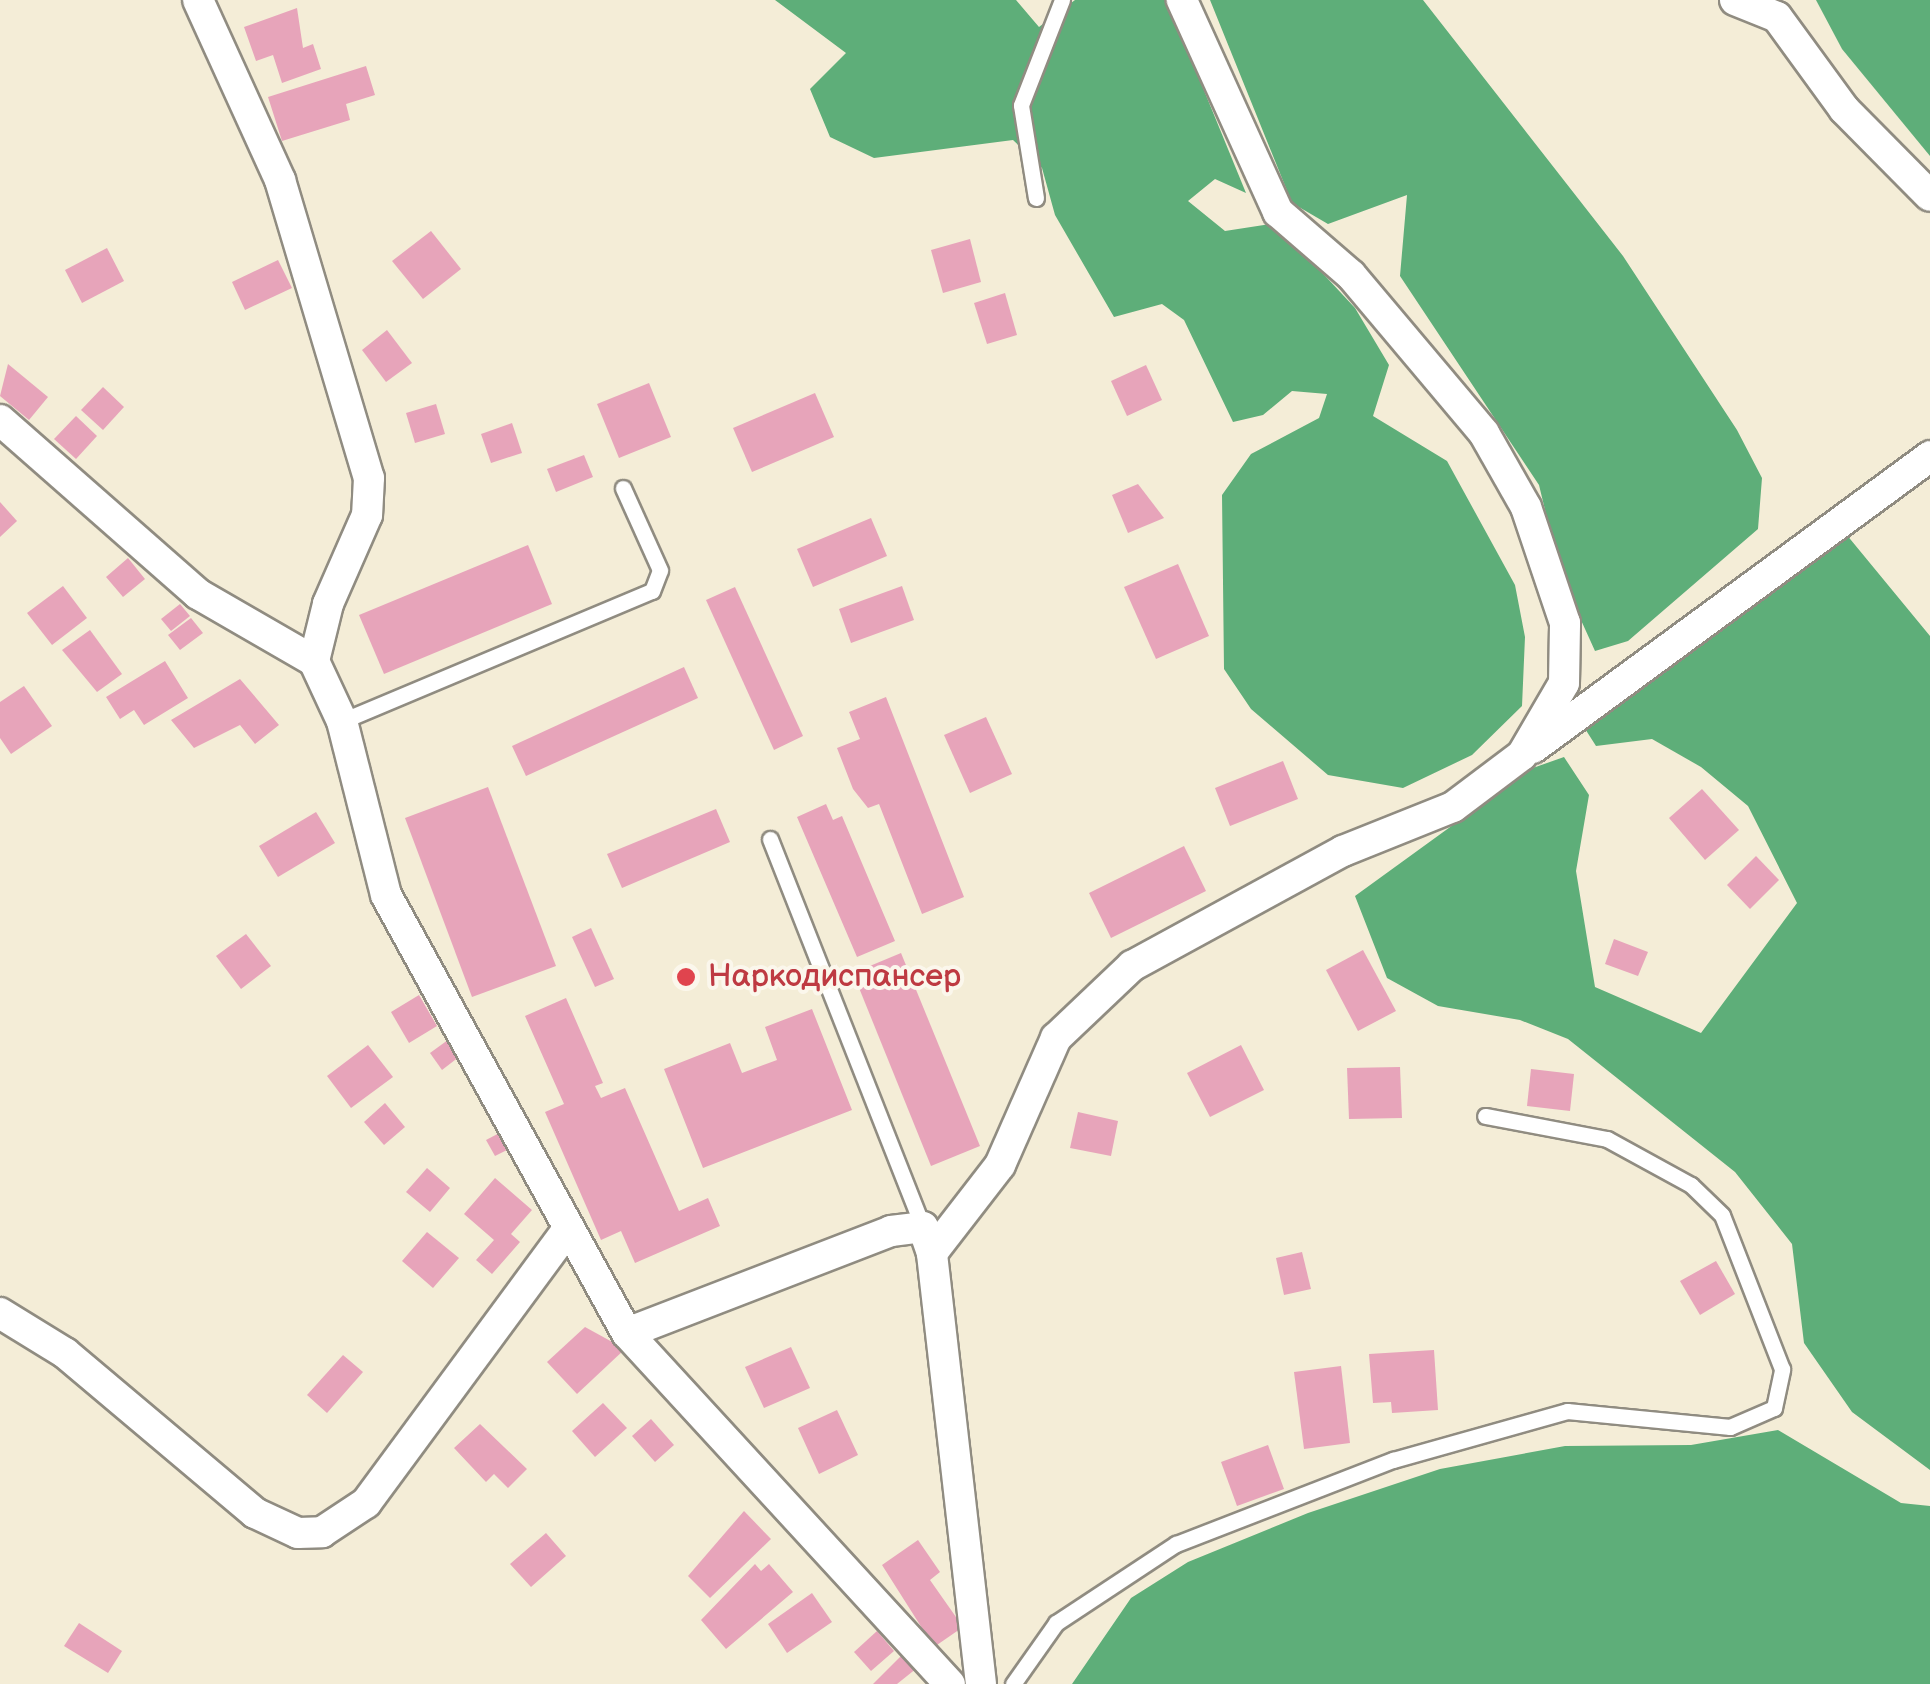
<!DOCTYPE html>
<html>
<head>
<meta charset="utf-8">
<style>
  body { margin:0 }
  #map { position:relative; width:1930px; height:1684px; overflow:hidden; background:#f4edd7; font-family:"Balsamiq Sans",sans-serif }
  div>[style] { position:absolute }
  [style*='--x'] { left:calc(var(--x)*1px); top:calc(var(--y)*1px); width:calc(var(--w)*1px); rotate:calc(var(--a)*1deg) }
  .forest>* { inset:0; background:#5eae79 }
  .building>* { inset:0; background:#e7a4ba }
  .roads { filter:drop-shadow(2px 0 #908c81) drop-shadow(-2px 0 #908c81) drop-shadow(0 2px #908c81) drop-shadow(0 -2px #908c81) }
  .lane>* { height:15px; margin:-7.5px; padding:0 7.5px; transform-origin:7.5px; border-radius:7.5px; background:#fff }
  .street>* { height:30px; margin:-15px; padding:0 15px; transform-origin:15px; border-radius:15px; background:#fff }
  .dots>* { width:28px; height:28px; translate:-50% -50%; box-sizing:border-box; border:5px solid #fbf7ec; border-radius:50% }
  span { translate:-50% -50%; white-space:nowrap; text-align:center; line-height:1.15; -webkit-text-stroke:8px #fbf7ec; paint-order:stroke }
  .health-label { font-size:32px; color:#be3a42 }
  .left { translate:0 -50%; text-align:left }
</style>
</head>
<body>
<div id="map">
  <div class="forest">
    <i style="clip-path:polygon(775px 0,1016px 0,1039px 27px,1075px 0,1167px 0,1246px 193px,1215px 179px,1188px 201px,1225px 231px,1276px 223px,1355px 308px,1389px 365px,1373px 416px,1447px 461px,1515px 585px,1525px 637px,1522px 706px,1472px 755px,1403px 788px,1328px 775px,1251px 709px,1224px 669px,1222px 495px,1251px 454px,1319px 418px,1327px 394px,1292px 391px,1263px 415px,1233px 422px,1184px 320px,1162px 304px,1114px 317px,1055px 215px,1042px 168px,1013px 140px,874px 158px,830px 137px,810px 89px,846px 53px)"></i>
    <i style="clip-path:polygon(1210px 0,1423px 0,1623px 256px,1737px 430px,1762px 478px,1758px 529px,1628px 641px,1595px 651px,1561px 576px,1539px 485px,1400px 276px,1407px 195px,1328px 224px,1292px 203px)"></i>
    <i style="clip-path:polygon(1816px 0,1930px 0,1930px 156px,1842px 49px)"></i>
    <i style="clip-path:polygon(1846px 534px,1930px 636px,1930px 1470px,1852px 1412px,1804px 1343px,1792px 1244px,1735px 1172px,1568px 1039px,1520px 1020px,1438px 1006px,1387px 978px,1355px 896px,1530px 769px,1564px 757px,1589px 795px,1576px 871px,1595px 987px,1701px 1033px,1797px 903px,1748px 806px,1701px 767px,1652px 739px,1596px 746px,1582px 724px)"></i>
    <i style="clip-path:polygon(1778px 1430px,1901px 1503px,1930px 1506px,1930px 1684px,1072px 1684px,1131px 1598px,1188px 1562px,1308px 1513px,1440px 1469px,1565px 1446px,1691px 1445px)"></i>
  </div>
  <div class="building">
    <i style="clip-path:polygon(297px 8px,303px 48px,313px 44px,321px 69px,282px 83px,273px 55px,256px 61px,244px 27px)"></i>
    <i style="clip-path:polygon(366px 66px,375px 95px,346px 104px,350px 120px,282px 141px,268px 97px)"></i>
    <i style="clip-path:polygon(431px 231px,461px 269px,423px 299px,392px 261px)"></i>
    <i style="clip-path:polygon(970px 239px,981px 282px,943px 293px,931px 250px)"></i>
    <i style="clip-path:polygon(107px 248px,124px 281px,82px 303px,65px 270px)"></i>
    <i style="clip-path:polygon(278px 260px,292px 288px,245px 310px,232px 282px)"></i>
    <i style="clip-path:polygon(1005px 293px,1017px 335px,987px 344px,974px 303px)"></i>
    <i style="clip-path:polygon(387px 330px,412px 363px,386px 382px,362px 350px)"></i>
    <i style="clip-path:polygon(8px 364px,48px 397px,29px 420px,0 396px)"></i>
    <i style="clip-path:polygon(1146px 365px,1162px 400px,1127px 416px,1111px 381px)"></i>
    <i style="clip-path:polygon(649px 383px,671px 437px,619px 458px,597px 404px)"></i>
    <i style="clip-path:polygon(103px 387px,124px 407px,103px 430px,81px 410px)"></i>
    <i style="clip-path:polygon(815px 393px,834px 437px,752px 472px,733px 428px)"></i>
    <i style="clip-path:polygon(436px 404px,445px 434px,415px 443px,406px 413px)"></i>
    <i style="clip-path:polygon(76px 416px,97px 436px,76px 459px,54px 439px)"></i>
    <i style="clip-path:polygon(512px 423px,522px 453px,491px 463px,481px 434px)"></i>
    <i style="clip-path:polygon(584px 455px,593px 477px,556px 492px,547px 469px)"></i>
    <i style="clip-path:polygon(1138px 484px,1164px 518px,1128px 533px,1112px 495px)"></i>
    <i style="clip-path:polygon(0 502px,17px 521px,0 537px)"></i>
    <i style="clip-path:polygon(871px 518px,887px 556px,813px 587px,797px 549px)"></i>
    <i style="clip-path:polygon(528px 545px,552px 604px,384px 674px,359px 615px)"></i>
    <i style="clip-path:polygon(128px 558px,145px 579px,123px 597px,106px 577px)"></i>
    <i style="clip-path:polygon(1178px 564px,1209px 636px,1156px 659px,1124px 587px)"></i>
    <i style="clip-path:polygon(63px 586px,87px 618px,52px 645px,27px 613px)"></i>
    <i style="clip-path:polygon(902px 586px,914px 620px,851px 643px,839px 609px)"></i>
    <i style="clip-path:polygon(735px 587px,803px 736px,774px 750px,706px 600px)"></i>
    <i style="clip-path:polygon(180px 604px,190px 616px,171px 631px,161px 619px)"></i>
    <i style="clip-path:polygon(191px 618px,203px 633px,180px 650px,168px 635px)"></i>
    <i style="clip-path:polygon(90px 630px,122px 674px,97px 692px,62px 650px)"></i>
    <i style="clip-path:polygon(165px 661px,188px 698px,144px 725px,134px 710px,120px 719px,106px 697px)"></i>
    <i style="clip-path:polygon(684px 667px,698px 698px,526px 776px,512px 746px)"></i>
    <i style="clip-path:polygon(240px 679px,279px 725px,255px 744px,240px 725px,194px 748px,171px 720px)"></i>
    <i style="clip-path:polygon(24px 686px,52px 726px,11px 754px,0 738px,0 702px)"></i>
    <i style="clip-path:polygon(886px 697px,964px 897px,922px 914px,879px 804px,868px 808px,853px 789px,837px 748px,860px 739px,849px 712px)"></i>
    <i style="clip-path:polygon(986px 717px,1012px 774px,970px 793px,944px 735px)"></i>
    <i style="clip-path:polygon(1283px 761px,1298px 799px,1230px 826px,1215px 788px)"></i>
    <i style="clip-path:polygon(488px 787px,556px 966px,472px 997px,405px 818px)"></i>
    <i style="clip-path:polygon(1702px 789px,1739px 830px,1705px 860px,1669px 818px)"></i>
    <i style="clip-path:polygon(826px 804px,833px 820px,842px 816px,895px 941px,857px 957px,797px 817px)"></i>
    <i style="clip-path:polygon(716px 809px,730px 842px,622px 888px,607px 854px)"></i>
    <i style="clip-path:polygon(316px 812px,335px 843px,278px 877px,259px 846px)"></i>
    <i style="clip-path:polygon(1184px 846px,1206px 891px,1111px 938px,1089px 893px)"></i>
    <i style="clip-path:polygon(1756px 856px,1779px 880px,1750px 909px,1727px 885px)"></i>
    <i style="clip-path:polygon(591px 928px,614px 979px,595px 987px,572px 937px)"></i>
    <i style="clip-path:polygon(246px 934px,271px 966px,241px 989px,216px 956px)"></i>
    <i style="clip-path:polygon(1614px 939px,1648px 952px,1638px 976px,1605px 964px)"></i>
    <i style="clip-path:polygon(1363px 950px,1396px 1011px,1358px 1031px,1326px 970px)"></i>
    <i style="clip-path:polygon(901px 953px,980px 1146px,931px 1166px,853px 973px)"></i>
    <i style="clip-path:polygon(419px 995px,437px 1026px,409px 1043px,391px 1012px)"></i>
    <i style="clip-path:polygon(566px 998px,603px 1083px,595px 1086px,601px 1098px,625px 1088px,679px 1211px,708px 1198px,720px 1226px,635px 1263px,621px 1231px,601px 1240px,545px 1112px,564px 1104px,525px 1016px)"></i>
    <i style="clip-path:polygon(812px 1009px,852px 1110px,703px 1168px,664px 1069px,730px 1043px,742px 1073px,777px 1060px,765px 1027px)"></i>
    <i style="clip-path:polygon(452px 1037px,464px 1053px,442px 1070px,430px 1053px)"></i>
    <i style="clip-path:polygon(368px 1045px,393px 1077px,351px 1108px,327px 1076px)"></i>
    <i style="clip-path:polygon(1241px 1045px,1264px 1090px,1210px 1117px,1187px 1073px)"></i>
    <i style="clip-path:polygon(1400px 1067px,1402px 1118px,1349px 1119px,1347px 1068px)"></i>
    <i style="clip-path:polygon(1531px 1069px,1574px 1074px,1570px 1111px,1527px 1106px)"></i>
    <i style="clip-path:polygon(385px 1103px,405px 1127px,384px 1145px,364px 1122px)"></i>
    <i style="clip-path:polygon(1078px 1112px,1118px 1121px,1111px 1156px,1070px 1148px)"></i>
    <i style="clip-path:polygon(507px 1129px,515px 1146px,495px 1156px,486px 1140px)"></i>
    <i style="clip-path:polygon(427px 1168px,450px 1188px,430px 1212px,406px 1192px)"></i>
    <i style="clip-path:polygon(495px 1178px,532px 1210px,511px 1234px,520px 1242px,492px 1274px,476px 1260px,494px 1240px,464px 1214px)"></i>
    <i style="clip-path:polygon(427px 1232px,459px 1258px,433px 1288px,402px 1261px)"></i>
    <i style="clip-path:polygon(1302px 1252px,1311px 1289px,1284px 1295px,1276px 1258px)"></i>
    <i style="clip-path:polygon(1716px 1261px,1735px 1294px,1700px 1315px,1680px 1281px)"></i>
    <i style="clip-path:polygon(585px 1327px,625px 1349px,577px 1394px,547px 1362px)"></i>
    <i style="clip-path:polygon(791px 1347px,810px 1388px,764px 1408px,745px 1367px)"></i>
    <i style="clip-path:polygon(1434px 1350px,1438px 1410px,1392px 1413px,1391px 1402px,1373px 1403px,1369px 1354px)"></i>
    <i style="clip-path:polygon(343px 1355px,363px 1372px,327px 1413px,307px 1395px)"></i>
    <i style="clip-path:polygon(1341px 1366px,1350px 1443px,1304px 1449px,1294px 1372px)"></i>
    <i style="clip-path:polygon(603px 1403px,627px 1428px,595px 1457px,572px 1431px)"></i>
    <i style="clip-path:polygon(837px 1410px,858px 1455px,819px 1474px,798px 1428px)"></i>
    <i style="clip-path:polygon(651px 1419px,674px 1445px,655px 1462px,632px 1436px)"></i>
    <i style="clip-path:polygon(480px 1424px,527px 1469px,508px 1488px,494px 1474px,486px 1482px,454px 1448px)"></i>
    <i style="clip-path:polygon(1268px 1445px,1284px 1489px,1237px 1506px,1221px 1462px)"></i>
    <i style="clip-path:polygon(744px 1511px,771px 1539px,710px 1598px,688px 1576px)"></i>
    <i style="clip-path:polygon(546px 1533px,566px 1556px,531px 1587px,510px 1564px)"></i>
    <i style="clip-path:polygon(918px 1540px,940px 1572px,930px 1580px,963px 1627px,934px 1647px,882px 1565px)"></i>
    <i style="clip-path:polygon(755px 1564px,761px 1571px,769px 1564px,793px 1592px,726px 1649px,701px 1620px)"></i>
    <i style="clip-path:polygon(812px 1593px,832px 1622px,787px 1653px,768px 1624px)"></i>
    <i style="clip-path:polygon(79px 1623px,122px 1651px,108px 1673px,64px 1646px)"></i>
    <i style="clip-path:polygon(877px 1631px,894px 1651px,871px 1671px,854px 1652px)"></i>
    <i style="clip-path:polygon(904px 1653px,917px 1668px,897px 1684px,873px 1684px)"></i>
  </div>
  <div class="roads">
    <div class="lane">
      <i style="--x:1036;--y:198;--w:94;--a:-99.2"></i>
      <i style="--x:1021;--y:105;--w:113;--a:-68.7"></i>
      <i style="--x:342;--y:721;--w:336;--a:-22.8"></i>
      <i style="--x:652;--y:591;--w:22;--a:-69"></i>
      <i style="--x:660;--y:570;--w:90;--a:-114.3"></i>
      <i style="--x:770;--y:839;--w:417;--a:68.5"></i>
      <i style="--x:1013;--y:1684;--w:75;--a:-54.8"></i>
      <i style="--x:1056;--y:1623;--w:144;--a:-33.4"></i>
      <i style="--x:1176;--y:1544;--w:233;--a:-21.2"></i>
      <i style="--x:1393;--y:1460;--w:181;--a:-15.7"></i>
      <i style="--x:1567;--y:1411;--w:164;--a:5.6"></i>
      <i style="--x:1730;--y:1427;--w:48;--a:-23.4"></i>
      <i style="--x:1774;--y:1408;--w:40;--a:-78"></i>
      <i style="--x:1782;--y:1369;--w:165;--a:-111.3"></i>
      <i style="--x:1722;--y:1215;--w:43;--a:-135.9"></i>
      <i style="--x:1691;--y:1185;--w:96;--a:-151.3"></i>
      <i style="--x:1607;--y:1139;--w:124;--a:-169.3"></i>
    </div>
    <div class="street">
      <i style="--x:198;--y:0;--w:198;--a:65.5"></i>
      <i style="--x:280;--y:180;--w:311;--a:73.4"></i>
      <i style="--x:369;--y:478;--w:37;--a:93"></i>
      <i style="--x:367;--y:515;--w:97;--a:113.7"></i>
      <i style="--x:328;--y:604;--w:59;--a:103.8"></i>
      <i style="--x:1735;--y:0;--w:45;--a:22"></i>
      <i style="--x:1777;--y:17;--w:114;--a:53.9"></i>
      <i style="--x:1844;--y:109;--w:122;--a:45.3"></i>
      <i style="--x:0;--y:420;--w:264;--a:41.3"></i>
      <i style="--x:198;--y:594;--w:134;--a:30"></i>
      <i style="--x:314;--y:661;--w:66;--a:65"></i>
      <i style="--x:342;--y:721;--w:179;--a:75.8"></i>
      <i style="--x:386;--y:895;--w:500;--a:61.2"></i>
      <i style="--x:627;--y:1333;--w:477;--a:47.4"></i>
      <i style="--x:1533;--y:748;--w:493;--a:-36.3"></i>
      <i style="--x:0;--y:1313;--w:76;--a:31.6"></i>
      <i style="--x:65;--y:1353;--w:248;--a:40.1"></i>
      <i style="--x:255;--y:1513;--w:47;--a:24.9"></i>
      <i style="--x:298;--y:1533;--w:24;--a:-2"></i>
      <i style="--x:322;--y:1532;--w:53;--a:-33.4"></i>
      <i style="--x:366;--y:1503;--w:339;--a:-53.6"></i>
      <i style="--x:627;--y:1333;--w:283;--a:-21.1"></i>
      <i style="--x:891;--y:1231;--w:32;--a:-7"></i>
      <i style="--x:923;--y:1227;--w:28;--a:71"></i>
      <i style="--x:981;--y:1684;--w:434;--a:-96.5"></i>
      <i style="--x:932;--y:1253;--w:111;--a:-52.3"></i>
      <i style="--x:1000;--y:1165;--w:139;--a:-66.2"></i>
      <i style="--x:1056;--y:1038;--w:105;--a:-43.5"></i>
      <i style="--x:1132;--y:966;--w:240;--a:-28.6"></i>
      <i style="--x:1343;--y:851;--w:118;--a:-21.8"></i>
      <i style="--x:1453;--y:807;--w:86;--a:-37"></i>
      <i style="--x:1522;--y:755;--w:83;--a:-59.7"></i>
      <i style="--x:1564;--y:683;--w:60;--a:-89"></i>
      <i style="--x:1565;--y:623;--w:122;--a:-108.6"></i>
      <i style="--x:1526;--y:507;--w:85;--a:-119.6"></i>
      <i style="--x:1484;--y:433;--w:207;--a:-130.1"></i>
      <i style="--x:1351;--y:275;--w:96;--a:-139.2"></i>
      <i style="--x:1278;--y:212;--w:233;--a:-114.4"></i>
    </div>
  </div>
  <div class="dots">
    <i style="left:686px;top:977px;background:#e0444e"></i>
  </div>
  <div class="health-label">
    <span class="left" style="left:708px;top:977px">Наркодиспансер</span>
  </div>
</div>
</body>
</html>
